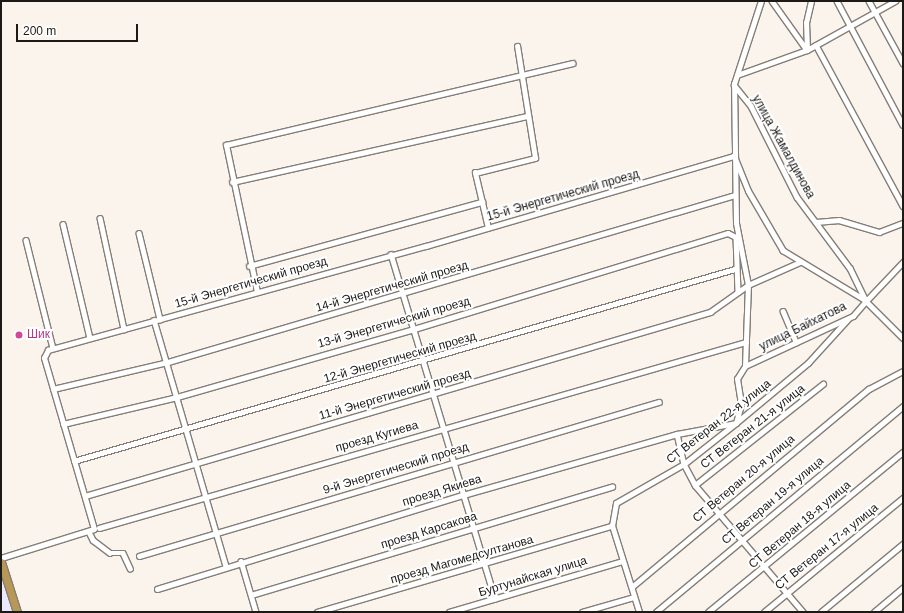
<!DOCTYPE html>
<html>
<head>
<meta charset="utf-8">
<style>
  body { margin:0 }
  #map { position:relative; width:904px; height:613px; overflow:hidden; background:#faf4ec; font-family:Arial,sans-serif }
  div>[style] { position:absolute }
  [style*='--x'] { left:calc(var(--x)*1px); top:calc(var(--y)*1px); width:calc(var(--w)*1px); rotate:calc(var(--a)*1deg) }
  .commercial>* { inset:0; background:#ece8fe }
  .roads { filter:drop-shadow(1px 0 #847e77) drop-shadow(-1px 0 #847e77) drop-shadow(0 1px #847e77) drop-shadow(0 -1px #847e77) }
  .minor>* { height:4.5px; margin:-2.25px; padding:0 2.25px; transform-origin:2.25px; border-radius:2.25px; background:#fff }
  .trunk>* { height:7px; margin:-3.5px; padding:0 3.5px; transform-origin:3.5px; border-radius:3.5px; background:#b89856 }
  .dots>* { width:11px; height:11px; translate:-50% -50%; box-sizing:border-box; border:2px solid #fff; border-radius:50% }
  span { translate:-50% -50%; white-space:nowrap; text-align:center; line-height:1.15; -webkit-text-stroke:4px #fff; paint-order:stroke }
  .street-label { font-size:12px; color:#1c1a17 }
  .hotel-label { font-size:12px; color:#b23c85 }
  .left { translate:0 -50%; text-align:left }
  .frame { position:absolute; inset:0; border:2px solid #1c1a17; pointer-events:none }
  .scale { position:absolute; left:16px; top:24px; width:122px; height:18px; box-sizing:border-box; border:2px solid #1c1a17; border-top:0; padding-left:5px; font-size:12px; line-height:14px; white-space:nowrap; color:#1c1a17; -webkit-text-stroke:3px #fff; paint-order:stroke }
</style>
</head>
<body>
<div id="map">
  <div class="commercial">
    <i style="clip-path:polygon(1px 577px,12px 612px,1px 612px)"></i>
  </div>
  <div class="roads">
    <div class="minor">
      <i style="--x:772;--y:1;--w:60;--a:54.5"></i>
      <i style="--x:837;--y:1;--w:140;--a:62"></i>
      <i style="--x:869;--y:1;--w:71;--a:61.3"></i>
      <i style="--x:816;--y:45;--w:183;--a:61.6"></i>
      <i style="--x:807;--y:50;--w:27;--a:-92"></i>
      <i style="--x:806;--y:23;--w:23;--a:-77"></i>
      <i style="--x:737;--y:75;--w:74;--a:-19.7"></i>
      <i style="--x:807;--y:50;--w:101;--a:-29.1"></i>
      <i style="--x:734;--y:85;--w:27;--a:51"></i>
      <i style="--x:751;--y:106;--w:102;--a:63.2"></i>
      <i style="--x:797;--y:197;--w:89;--a:53.3"></i>
      <i style="--x:850;--y:268;--w:37;--a:64"></i>
      <i style="--x:866;--y:301;--w:52;--a:45"></i>
      <i style="--x:232;--y:182;--w:303;--a:-12.6"></i>
      <i style="--x:100;--y:218;--w:114;--a:77.8"></i>
      <i style="--x:816;--y:222;--w:23;--a:-5"></i>
      <i style="--x:839;--y:220;--w:42;--a:16.7"></i>
      <i style="--x:879;--y:232;--w:26;--a:-21"></i>
      <i style="--x:63;--y:224;--w:117;--a:76.7"></i>
      <i style="--x:488;--y:228;--w:57;--a:-103.3"></i>
      <i style="--x:475;--y:173;--w:62;--a:-14"></i>
      <i style="--x:535;--y:158;--w:113;--a:-99.1"></i>
      <i style="--x:139;--y:233;--w:89;--a:76.3"></i>
      <i style="--x:26;--y:240;--w:111;--a:76"></i>
      <i style="--x:391;--y:254;--w:360;--a:73.2"></i>
      <i style="--x:249;--y:266;--w:242;--a:-15.4"></i>
      <i style="--x:257;--y:292;--w:150;--a:-101.9"></i>
      <i style="--x:226;--y:145;--w:356;--a:-13.3"></i>
      <i style="--x:866;--y:301;--w:54;--a:-46.5"></i>
      <i style="--x:783;--y:311;--w:34;--a:67"></i>
      <i style="--x:154;--y:320;--w:256;--a:73.7"></i>
      <i style="--x:745;--y:366;--w:81;--a:-87.9"></i>
      <i style="--x:748;--y:285;--w:63;--a:-101"></i>
      <i style="--x:736;--y:223;--w:139;--a:-90.8"></i>
      <i style="--x:734;--y:84;--w:87;--a:-72"></i>
      <i style="--x:53;--y:389;--w:118;--a:-13.2"></i>
      <i style="--x:168;--y:362;--w:591;--a:-16.41"></i>
      <i style="--x:63;--y:424;--w:117;--a:-13.3"></i>
      <i style="--x:177;--y:397;--w:247;--a:-16"></i>
      <i style="--x:414;--y:329;--w:328;--a:-17"></i>
      <i style="--x:728;--y:233;--w:9;--a:27"></i>
      <i style="--x:736;--y:237;--w:55;--a:87.9"></i>
      <i style="--x:677;--y:434;--w:31;--a:77"></i>
      <i style="--x:684;--y:464;--w:24;--a:62"></i>
      <i style="--x:695;--y:485;--w:167;--a:49.6"></i>
      <i style="--x:74;--y:461;--w:688;--a:-16.2"></i>
      <i style="--x:695;--y:485;--w:163;--a:-38.3"></i>
      <i style="--x:85;--y:496;--w:652;--a:-16.4"></i>
      <i style="--x:710;--y:312;--w:47;--a:-35.4"></i>
      <i style="--x:748;--y:285;--w:57;--a:-23.9"></i>
      <i style="--x:99;--y:528;--w:673;--a:-16.04"></i>
      <i style="--x:89;--y:532;--w:9;--a:63"></i>
      <i style="--x:93;--y:540;--w:21;--a:37"></i>
      <i style="--x:110;--y:553;--w:13;--a:0"></i>
      <i style="--x:123;--y:553;--w:17;--a:65"></i>
      <i style="--x:139;--y:556;--w:542;--a:-16.5"></i>
      <i style="--x:1;--y:558;--w:97;--a:-17.3"></i>
      <i style="--x:94;--y:529;--w:178;--a:-106.3"></i>
      <i style="--x:44;--y:358;--w:9;--a:-63"></i>
      <i style="--x:48;--y:350;--w:392;--a:-15.4"></i>
      <i style="--x:426;--y:246;--w:321;--a:-16.3"></i>
      <i style="--x:241;--y:561;--w:53;--a:73.6"></i>
      <i style="--x:633;--y:586;--w:307;--a:-39.9"></i>
      <i style="--x:869;--y:389;--w:38;--a:-28"></i>
      <i style="--x:157;--y:589;--w:320;--a:-17.1"></i>
      <i style="--x:463;--y:495;--w:223;--a:-15.9"></i>
      <i style="--x:677;--y:434;--w:60;--a:-10.6"></i>
      <i style="--x:736;--y:423;--w:20;--a:-75"></i>
      <i style="--x:741;--y:404;--w:25;--a:-99"></i>
      <i style="--x:737;--y:379;--w:15;--a:-58"></i>
      <i style="--x:745;--y:366;--w:119;--a:-24.8"></i>
      <i style="--x:853;--y:316;--w:20;--a:-49"></i>
      <i style="--x:866;--y:301;--w:97;--a:-148.9"></i>
      <i style="--x:783;--y:251;--w:69;--a:-120.3"></i>
      <i style="--x:748;--y:191;--w:38;--a:-112"></i>
      <i style="--x:251;--y:595;--w:377;--a:-16.7"></i>
      <i style="--x:317;--y:612;--w:307;--a:-16.3"></i>
      <i style="--x:449;--y:612;--w:180;--a:-16.4"></i>
      <i style="--x:582;--y:612;--w:54;--a:-16.1"></i>
      <i style="--x:639;--y:612;--w:90;--a:-107.4"></i>
      <i style="--x:612;--y:526;--w:23;--a:-80"></i>
      <i style="--x:616;--y:503;--w:78;--a:-29.8"></i>
      <i style="--x:684;--y:464;--w:66;--a:-38.3"></i>
      <i style="--x:736;--y:423;--w:94;--a:-39.8"></i>
      <i style="--x:808;--y:363;--w:59;--a:-47.7"></i>
      <i style="--x:656;--y:612;--w:322;--a:-39.8"></i>
      <i style="--x:708;--y:612;--w:252;--a:-39.4"></i>
      <i style="--x:764;--y:612;--w:180;--a:-39.4"></i>
      <i style="--x:821;--y:612;--w:107;--a:-39.7"></i>
      <i style="--x:874;--y:612;--w:38;--a:-40"></i>
    </div>
    <div class="trunk">
      <i style="--x:1;--y:562;--w:52;--a:72.3"></i>
    </div>
  </div>
  <div class="dots">
    <i style="left:19px;top:335px;background:#d1479c"></i>
  </div>
  <div class="street-label">
    <span style="left:783px;top:147px;rotate:61deg">улица Жамалдинова</span>
    <span style="left:563px;top:196px;rotate:-16deg">15-й Энергетический проезд</span>
    <span style="left:251px;top:283px;rotate:-16deg">15-й Энергетический проезд</span>
    <span style="left:392px;top:287px;rotate:-16deg">14-й Энергетический проезд</span>
    <span style="left:394px;top:323px;rotate:-16deg">13-й Энергетический проезд</span>
    <span style="left:803px;top:327px;rotate:-26deg">улица Байхатова</span>
    <span style="left:400px;top:358px;rotate:-16deg">12-й Энергетический проезд</span>
    <span style="left:395px;top:395px;rotate:-16deg">11-й Энергетический проезд</span>
    <span style="left:719px;top:422px;rotate:-38deg">СТ Ветеран 22-я улица</span>
    <span style="left:753px;top:427px;rotate:-38deg">СТ Ветеран 21-я улица</span>
    <span style="left:377px;top:437px;rotate:-16deg">проезд Кугиева</span>
    <span style="left:396px;top:469px;rotate:-17deg">9-й Энергетический проезд</span>
    <span style="left:744px;top:479px;rotate:-40deg">СТ Ветеран 20-я улица</span>
    <span style="left:442px;top:491px;rotate:-17deg">проезд Якиева</span>
    <span style="left:773px;top:501px;rotate:-40deg">СТ Ветеран 19-я улица</span>
    <span style="left:800px;top:525px;rotate:-40deg">СТ Ветеран 18-я улица</span>
    <span style="left:429px;top:531px;rotate:-17deg">проезд Карсакова</span>
    <span style="left:827px;top:547px;rotate:-39deg">СТ Ветеран 17-я улица</span>
    <span style="left:462px;top:560px;rotate:-16deg">проезд Магомедсултанова</span>
    <span style="left:533px;top:577px;rotate:-17deg">Буртунайская улица</span>
  </div>
  <div class="hotel-label">
    <span class="left" style="left:27px;top:335px">Шик</span>
  </div>
  <div class="frame"></div>
  <div class="scale">200 m</div>
</div>
</body>
</html>
